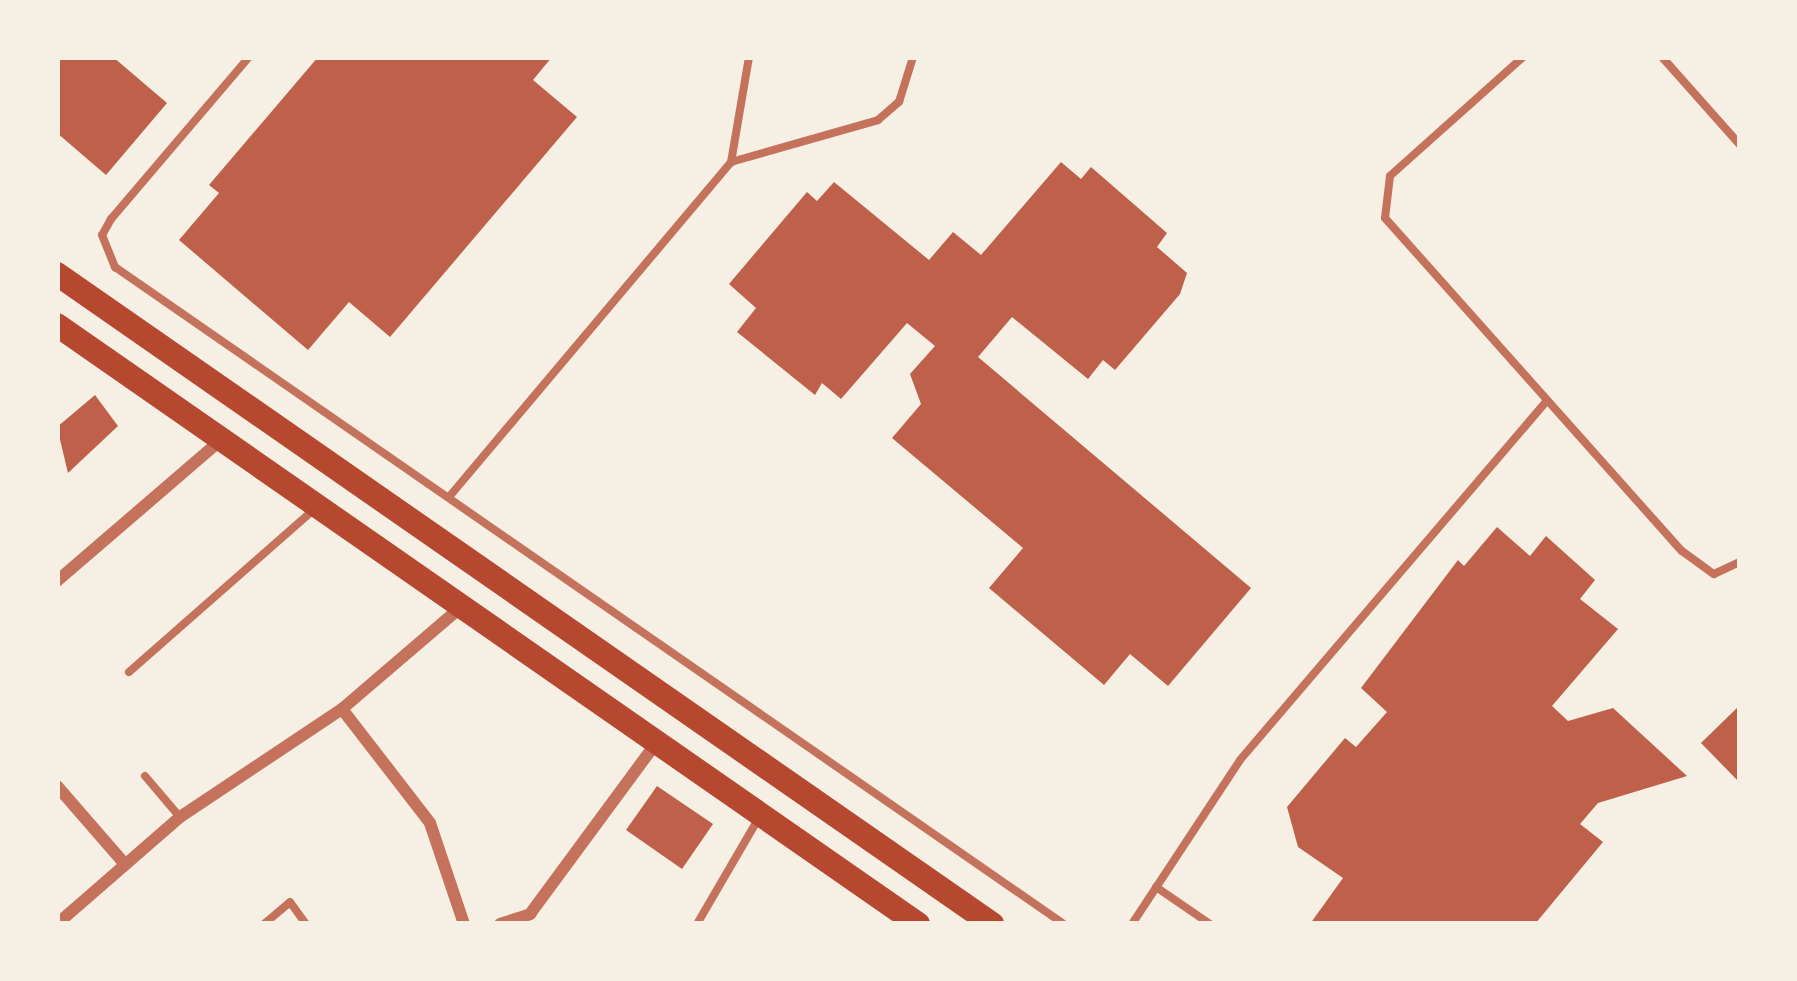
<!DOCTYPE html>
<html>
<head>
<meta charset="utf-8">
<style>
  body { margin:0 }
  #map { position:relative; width:1797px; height:981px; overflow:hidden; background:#f6efe4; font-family:Ubuntu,sans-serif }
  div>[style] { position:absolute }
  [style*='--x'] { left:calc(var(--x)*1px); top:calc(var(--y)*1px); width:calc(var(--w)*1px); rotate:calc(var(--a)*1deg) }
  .building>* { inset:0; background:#bf614a }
  .service>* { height:8px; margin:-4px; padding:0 4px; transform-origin:4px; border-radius:4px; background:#c5725c }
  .minor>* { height:12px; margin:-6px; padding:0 6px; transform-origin:6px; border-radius:6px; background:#c5725c }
  .trunk>* { height:24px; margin:-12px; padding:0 12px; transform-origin:12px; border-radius:12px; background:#b5482f }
  span { translate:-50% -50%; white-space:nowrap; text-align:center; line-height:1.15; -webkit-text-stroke:9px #f6efe4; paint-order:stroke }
  .frame { position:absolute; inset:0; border:60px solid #f6efe4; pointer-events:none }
</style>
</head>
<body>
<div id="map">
  <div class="building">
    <i style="clip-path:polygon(57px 57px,113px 57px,167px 103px,106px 175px,57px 133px)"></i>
    <i style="clip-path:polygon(318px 57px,552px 57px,533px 80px,577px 117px,390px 337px,349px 302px,308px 350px,179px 240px,219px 193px,209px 185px)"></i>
    <i style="clip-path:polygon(1061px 162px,1081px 179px,1091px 167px,1167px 233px,1157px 247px,1187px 273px,1180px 294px,1115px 370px,1103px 360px,1088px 379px,1012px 317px,978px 357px,1251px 588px,1168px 686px,1130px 654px,1104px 685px,989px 588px,1023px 548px,892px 438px,921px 404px,910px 374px,935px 346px,907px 323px,841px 399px,822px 383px,815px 395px,737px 332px,756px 308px,729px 284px,807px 192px,817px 201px,834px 182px,929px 260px,953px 232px,981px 255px)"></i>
    <i style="clip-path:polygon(95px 395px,118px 426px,68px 473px,57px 427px)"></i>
    <i style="clip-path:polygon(1497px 527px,1530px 556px,1546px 536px,1595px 580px,1580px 599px,1618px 629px,1552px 706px,1568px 721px,1613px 708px,1687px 776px,1598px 803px,1580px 824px,1603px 842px,1535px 924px,1310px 924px,1343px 878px,1298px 847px,1287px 807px,1345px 738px,1356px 747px,1387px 712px,1361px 688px,1458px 560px,1464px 566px)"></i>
    <i style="clip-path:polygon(1740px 705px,1740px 783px,1701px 743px)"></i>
    <i style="clip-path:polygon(657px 786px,713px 824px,682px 869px,626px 830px)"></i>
  </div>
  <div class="service">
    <i style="--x:249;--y:57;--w:213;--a:130.4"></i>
    <i style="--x:111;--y:219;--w:18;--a:119"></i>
    <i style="--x:102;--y:235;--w:35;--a:68"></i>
    <i style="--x:115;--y:267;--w:1154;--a:34.7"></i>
    <i style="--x:749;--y:57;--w:107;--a:99.7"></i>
    <i style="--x:731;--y:162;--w:153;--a:-15.9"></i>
    <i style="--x:878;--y:120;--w:28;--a:-41"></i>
    <i style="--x:899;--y:102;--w:47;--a:-72.7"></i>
    <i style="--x:1523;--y:57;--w:178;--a:138.2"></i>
    <i style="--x:1390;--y:176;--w:42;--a:96.8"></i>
    <i style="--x:1385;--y:218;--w:446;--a:48.3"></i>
    <i style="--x:1682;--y:551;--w:39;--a:36"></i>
    <i style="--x:1714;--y:574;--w:29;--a:-25"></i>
    <i style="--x:1662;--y:57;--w:118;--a:48.4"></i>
    <i style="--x:449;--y:497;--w:438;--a:-49.9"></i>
    <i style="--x:129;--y:672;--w:244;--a:-41.3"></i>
    <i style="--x:145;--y:776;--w:52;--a:49.6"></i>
    <i style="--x:1156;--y:887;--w:65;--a:34.4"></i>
    <i style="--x:264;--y:924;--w:34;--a:-40"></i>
    <i style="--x:290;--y:902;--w:27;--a:54"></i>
    <i style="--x:697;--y:924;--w:121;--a:-59.8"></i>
    <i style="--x:1132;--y:924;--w:196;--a:-56.6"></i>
    <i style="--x:1240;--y:760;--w:472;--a:-49.5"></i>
  </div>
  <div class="minor">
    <i style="--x:57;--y:581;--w:215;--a:-40.7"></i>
    <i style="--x:342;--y:709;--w:144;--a:52.3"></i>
    <i style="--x:430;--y:823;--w:107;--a:71.4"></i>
    <i style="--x:57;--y:786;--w:102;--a:49"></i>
    <i style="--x:57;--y:924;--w:163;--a:-41"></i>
    <i style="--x:180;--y:817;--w:195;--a:-33.7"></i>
    <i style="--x:342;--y:709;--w:157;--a:-40.6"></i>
    <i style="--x:500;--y:924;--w:32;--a:-18"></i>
    <i style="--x:530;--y:914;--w:212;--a:-53.6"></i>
  </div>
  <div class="trunk">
    <i style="--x:57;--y:274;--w:1139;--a:34.81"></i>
    <i style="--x:57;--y:325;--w:1049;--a:34.83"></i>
  </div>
  <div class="frame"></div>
</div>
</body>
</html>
